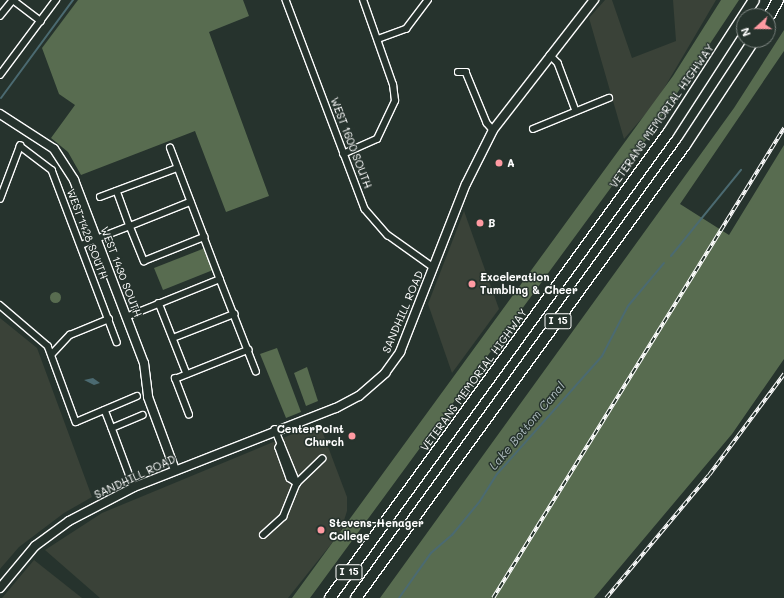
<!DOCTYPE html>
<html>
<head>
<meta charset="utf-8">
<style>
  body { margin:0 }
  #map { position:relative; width:784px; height:598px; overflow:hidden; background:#26332d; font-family:Mali,sans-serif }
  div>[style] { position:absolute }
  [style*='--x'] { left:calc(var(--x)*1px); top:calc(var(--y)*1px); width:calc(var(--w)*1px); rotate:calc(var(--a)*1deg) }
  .built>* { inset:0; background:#3a4238 }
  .green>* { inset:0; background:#586c50 }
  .round { border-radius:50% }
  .water>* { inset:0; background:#4b6a71 }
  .stream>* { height:2px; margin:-1px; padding:0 1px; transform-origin:1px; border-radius:1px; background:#4b6a71 }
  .roads { filter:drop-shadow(1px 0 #fff) drop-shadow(-1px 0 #fff) drop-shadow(0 1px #fff) drop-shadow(0 -1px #fff) }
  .street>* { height:5.5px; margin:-2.75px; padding:0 2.75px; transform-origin:2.75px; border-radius:2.75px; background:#26332d }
  .secondary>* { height:8px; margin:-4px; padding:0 4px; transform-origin:4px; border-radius:4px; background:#26332d }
  .highway>* { height:10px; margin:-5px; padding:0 5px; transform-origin:5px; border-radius:5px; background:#26332d }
  .rail>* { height:3.5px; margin-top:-1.75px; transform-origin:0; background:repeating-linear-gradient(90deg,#26332d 0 6px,#fff 0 12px); box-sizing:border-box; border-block:1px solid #fff }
  .dots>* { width:11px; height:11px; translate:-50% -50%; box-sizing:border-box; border:2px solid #26332d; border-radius:50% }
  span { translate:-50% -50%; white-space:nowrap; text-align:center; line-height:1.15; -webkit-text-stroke:3px #26332d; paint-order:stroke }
  .shield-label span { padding:1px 3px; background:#26332d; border:1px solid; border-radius:3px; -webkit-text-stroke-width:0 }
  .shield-label { font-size:10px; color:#fff; font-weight:700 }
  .street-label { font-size:11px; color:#fff }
  .poi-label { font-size:11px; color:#fff; font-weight:700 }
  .left { translate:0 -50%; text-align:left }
  .right { translate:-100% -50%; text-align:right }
  .water-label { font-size:12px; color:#aebcbf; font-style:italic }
  .north { position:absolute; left:736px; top:8px; width:40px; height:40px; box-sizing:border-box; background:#26332d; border:1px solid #7d8581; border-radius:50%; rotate:249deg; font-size:11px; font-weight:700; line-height:16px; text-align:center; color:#fff }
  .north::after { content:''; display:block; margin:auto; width:14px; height:18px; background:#ff9aa2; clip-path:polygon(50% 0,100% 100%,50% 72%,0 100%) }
</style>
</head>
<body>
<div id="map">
  <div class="built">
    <i style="clip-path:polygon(605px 0,612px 0,632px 58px,676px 41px,673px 0,716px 0,656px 102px,624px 139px,589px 18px)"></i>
    <i style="clip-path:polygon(464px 211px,499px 309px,452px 373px,428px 304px)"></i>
    <i style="clip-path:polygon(0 318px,37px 348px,92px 497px,64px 513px,19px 547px,0 569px)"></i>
    <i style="clip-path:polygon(319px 423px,347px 497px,347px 511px,340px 533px,288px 598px,100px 598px,45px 550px,102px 513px)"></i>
    <i style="clip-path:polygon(34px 560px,82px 598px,2px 598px)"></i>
  </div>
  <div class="green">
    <i style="clip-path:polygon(78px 0,243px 0,249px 16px,209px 32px,269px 196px,226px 212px,195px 131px,81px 175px,68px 152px,51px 138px,75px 105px,59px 94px,42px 48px)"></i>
    <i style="clip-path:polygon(721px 0,739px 0,648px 137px,310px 598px,292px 598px,673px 76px)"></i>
    <i style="clip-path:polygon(784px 30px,784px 51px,680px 204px,729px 235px,784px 145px,784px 359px,732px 434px,594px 598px,380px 598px,734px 108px)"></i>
    <i style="clip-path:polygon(205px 248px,213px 270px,163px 290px,154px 268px)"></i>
    <i class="round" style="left:49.5px;top:291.5px;width:11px;height:11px"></i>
    <i style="clip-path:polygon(277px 348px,301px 412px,286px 418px,260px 354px)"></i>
    <i style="clip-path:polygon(307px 367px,318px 401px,306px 406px,294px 373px)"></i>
  </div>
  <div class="water">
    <i style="clip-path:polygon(93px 378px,100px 383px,94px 385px,84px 380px)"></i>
  </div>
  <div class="stream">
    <i style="--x:1;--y:98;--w:122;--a:-53.7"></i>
    <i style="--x:671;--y:256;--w:111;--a:-50.9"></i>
    <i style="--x:399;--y:598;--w:55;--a:-54.6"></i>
    <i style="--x:431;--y:553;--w:28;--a:-41"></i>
    <i style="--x:452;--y:535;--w:44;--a:-50.5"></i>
    <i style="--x:480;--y:501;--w:32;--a:-58"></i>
    <i style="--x:497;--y:474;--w:158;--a:-48.3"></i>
    <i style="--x:602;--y:356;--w:56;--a:-62.5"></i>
    <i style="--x:628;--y:306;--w:56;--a:-50.1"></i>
  </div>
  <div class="roads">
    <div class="street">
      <i style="--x:286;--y:0;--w:223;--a:69.3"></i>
      <i style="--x:365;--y:209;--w:35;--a:49"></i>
      <i style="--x:388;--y:235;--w:55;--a:35.4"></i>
      <i style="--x:0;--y:16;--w:21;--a:-51"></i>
      <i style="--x:13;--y:0;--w:35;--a:37"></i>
      <i style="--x:378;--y:39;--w:30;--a:-20"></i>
      <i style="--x:406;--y:29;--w:36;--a:-53"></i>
      <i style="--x:550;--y:55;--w:11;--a:45"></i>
      <i style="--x:558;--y:63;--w:51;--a:69.4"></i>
      <i style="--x:458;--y:72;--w:8;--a:0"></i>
      <i style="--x:466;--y:72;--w:55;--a:67.6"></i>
      <i style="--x:487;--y:123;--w:9;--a:49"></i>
      <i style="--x:0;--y:75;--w:94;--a:-53.3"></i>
      <i style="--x:533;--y:129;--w:82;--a:-22.2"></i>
      <i style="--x:343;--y:154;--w:37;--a:-24"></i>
      <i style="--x:377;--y:139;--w:42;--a:-64.7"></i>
      <i style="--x:395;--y:101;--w:16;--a:-97"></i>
      <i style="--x:393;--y:85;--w:90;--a:-109.4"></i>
      <i style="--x:117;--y:191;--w:37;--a:70"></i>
      <i style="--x:130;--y:226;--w:65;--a:-21.8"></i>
      <i style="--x:100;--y:197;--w:82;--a:-20.6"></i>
      <i style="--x:0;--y:199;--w:57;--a:-69.3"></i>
      <i style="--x:20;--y:146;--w:40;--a:37"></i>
      <i style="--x:52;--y:170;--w:184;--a:69.3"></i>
      <i style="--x:204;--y:237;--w:45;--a:69.1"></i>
      <i style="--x:81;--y:245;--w:53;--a:-21.2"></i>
      <i style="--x:130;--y:226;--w:38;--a:68"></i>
      <i style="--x:144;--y:261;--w:65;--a:-21.8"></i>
      <i style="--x:204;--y:237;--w:95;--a:-110.9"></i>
      <i style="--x:159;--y:303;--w:76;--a:68.5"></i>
      <i style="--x:0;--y:305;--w:63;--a:40.5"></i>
      <i style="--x:48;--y:346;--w:81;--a:69.8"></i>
      <i style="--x:76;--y:422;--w:66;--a:-23.1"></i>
      <i style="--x:126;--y:317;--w:101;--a:-22"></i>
      <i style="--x:220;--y:279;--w:99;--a:68.6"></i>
      <i style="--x:173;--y:338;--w:66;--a:-21.5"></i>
      <i style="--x:52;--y:354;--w:26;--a:-47"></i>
      <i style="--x:70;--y:335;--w:42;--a:-22.3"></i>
      <i style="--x:105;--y:410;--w:19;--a:69"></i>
      <i style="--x:112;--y:428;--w:33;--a:-23"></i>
      <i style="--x:189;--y:415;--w:39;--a:-111"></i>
      <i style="--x:175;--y:379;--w:79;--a:-21.7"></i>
      <i style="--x:112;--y:428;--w:63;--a:69.6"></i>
      <i style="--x:275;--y:429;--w:58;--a:67.8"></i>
      <i style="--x:281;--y:444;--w:4;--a:117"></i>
      <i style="--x:279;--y:448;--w:32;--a:70"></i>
      <i style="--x:290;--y:478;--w:9;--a:36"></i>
      <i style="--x:263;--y:535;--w:27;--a:-42"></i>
      <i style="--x:283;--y:517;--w:37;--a:-68"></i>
      <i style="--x:297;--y:483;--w:35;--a:-44"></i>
    </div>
    <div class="secondary">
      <i style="--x:0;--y:114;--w:64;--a:32.9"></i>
      <i style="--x:54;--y:149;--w:37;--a:57"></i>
      <i style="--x:74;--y:180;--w:196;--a:69.1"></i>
      <i style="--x:144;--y:363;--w:34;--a:83"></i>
      <i style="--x:148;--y:397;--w:78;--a:69.7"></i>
      <i style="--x:0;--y:588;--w:55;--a:-50.2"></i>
      <i style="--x:35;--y:546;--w:42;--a:-36.3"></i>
      <i style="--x:69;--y:521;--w:73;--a:-27.6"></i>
      <i style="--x:134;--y:487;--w:217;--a:-21.4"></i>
      <i style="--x:336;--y:408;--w:26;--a:-28"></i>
      <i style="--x:359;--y:396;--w:35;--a:-41"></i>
      <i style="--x:385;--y:373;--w:26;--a:-54"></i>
      <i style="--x:400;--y:352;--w:180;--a:-68.6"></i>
      <i style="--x:466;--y:184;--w:60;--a:-63.4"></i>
      <i style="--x:493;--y:130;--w:165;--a:-52.2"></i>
    </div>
    <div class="highway">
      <i style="--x:768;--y:18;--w:21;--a:-61"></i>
      <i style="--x:330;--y:598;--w:575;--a:-53.99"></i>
      <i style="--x:668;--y:133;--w:158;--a:-57.1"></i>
      <i style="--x:356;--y:598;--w:560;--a:-54.01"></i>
      <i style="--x:685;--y:145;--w:126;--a:-56.7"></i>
    </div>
  </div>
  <div class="rail">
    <i style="--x:493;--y:598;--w:553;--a:-58.24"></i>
    <i style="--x:606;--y:598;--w:160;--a:-50.1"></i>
    <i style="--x:709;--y:475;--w:126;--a:-53.4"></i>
  </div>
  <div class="dots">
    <i style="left:499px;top:163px;background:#ff9aa2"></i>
    <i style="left:480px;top:223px;background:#ff9aa2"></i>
    <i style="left:472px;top:284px;background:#ff9aa2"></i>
    <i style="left:352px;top:436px;background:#ff9aa2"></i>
    <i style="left:321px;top:530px;background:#ff9aa2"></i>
  </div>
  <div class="shield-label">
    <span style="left:558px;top:321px">I 15</span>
    <span style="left:349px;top:572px">I 15</span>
  </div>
  <div class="street-label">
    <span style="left:662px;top:116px;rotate:-55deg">VETERANS MEMORIAL HIGHWAY</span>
    <span style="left:351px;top:143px;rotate:69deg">WEST 1600 SOUTH</span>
    <span style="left:87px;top:234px;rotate:69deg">WEST 1428 SOUTH</span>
    <span style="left:121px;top:272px;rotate:69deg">WEST 1430 SOUTH</span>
    <span style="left:403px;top:312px;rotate:-67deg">SANDHILL ROAD</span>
    <span style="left:474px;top:380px;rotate:-54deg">VETERANS MEMORIAL HIGHWAY</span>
    <span style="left:135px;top:477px;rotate:-25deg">SANDHILL ROAD</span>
  </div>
  <div class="poi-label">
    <span class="left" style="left:507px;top:163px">A</span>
    <span class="left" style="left:488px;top:223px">B</span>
    <span class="left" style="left:480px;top:284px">Exceleration<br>Tumbling &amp; Cheer</span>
    <span class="right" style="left:344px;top:436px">CenterPoint<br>Church</span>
    <span class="left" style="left:329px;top:530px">Stevens-Henager<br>College</span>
  </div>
  <div class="water-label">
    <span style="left:527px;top:426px;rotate:-50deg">Lake Bottom Canal</span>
  </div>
  <div class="north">N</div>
</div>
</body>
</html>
